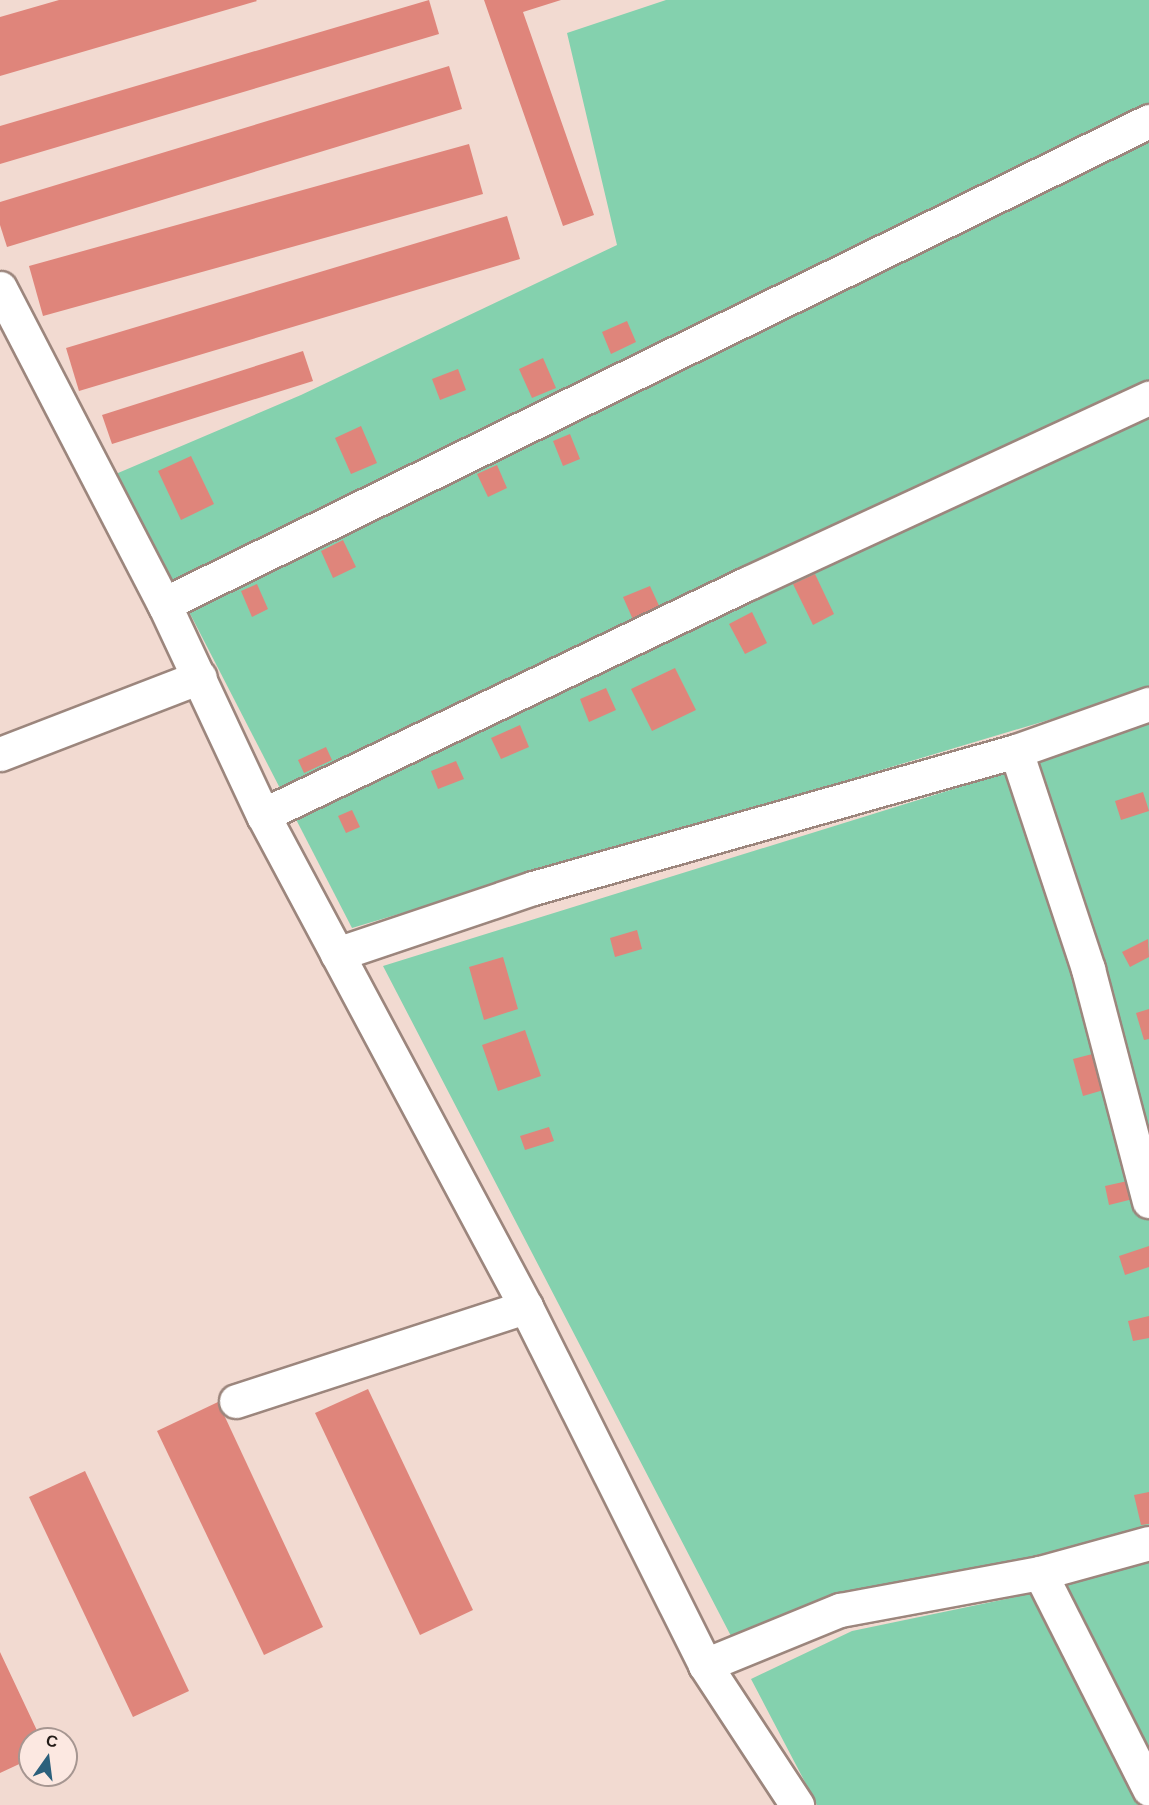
<!DOCTYPE html>
<html>
<head>
<meta charset="utf-8">
<style>
  body { margin:0 }
  #map { position:relative; width:1149px; height:1805px; overflow:hidden; background:#f2dad1; font-family:Arial,sans-serif }
  div>[style] { position:absolute }
  [style*='--x'] { left:calc(var(--x)*1px); top:calc(var(--y)*1px); width:calc(var(--w)*1px); rotate:calc(var(--a)*1deg) }
  .green>* { inset:0; background:#84d1ae }
  .building>* { inset:0; background:#df857b }
  .roads { filter:drop-shadow(2px 0 #9c867d) drop-shadow(-2px 0 #9c867d) drop-shadow(0 2px #9c867d) drop-shadow(0 -2px #9c867d) }
  .minor>* { height:33px; margin:-16.5px; padding:0 16.5px; transform-origin:16.5px; border-radius:16.5px; background:#fff }
  span { translate:-50% -50%; white-space:nowrap; text-align:center; line-height:1.15; -webkit-text-stroke:4.5px #fce8e1; paint-order:stroke }
  .north { position:absolute; left:18px; top:1727px; width:60px; height:60px; box-sizing:border-box; background:#fce8e1; border:2px solid #a69691; border-radius:50%; rotate:14deg; font-size:16px; font-weight:700; line-height:24px; text-align:center; color:#241c18 }
  .north::after { content:''; display:block; margin:auto; width:21px; height:27px; background:#2c607c; clip-path:polygon(50% 0,100% 100%,50% 72%,0 100%) }
</style>
</head>
<body>
<div id="map">
  <div class="green">
    <i style="clip-path:polygon(666px 0,1149px 0,1149px 112px,172px 589px,111px 476px,301px 395px,617px 245px,567px 33px)"></i>
    <i style="clip-path:polygon(1149px 141px,1149px 690px,352px 928px,184px 602px)"></i>
    <i style="clip-path:polygon(1149px 723px,1149px 1528px,1020px 1560px,830px 1596px,731px 1636px,383px 966px,1005px 773px)"></i>
    <i style="clip-path:polygon(1149px 1562px,1149px 1805px,817px 1805px,751px 1679px,852px 1631px,1025px 1595px)"></i>
  </div>
  <div class="building">
    <i style="clip-path:polygon(59px 0,256px 0,257px 1px,0 76px,0 17px)"></i>
    <i style="clip-path:polygon(429px 0,439px 34px,0 164px,0 126px)"></i>
    <i style="clip-path:polygon(484px 0,561px 0,523px 12px,594px 215px,563px 226px)"></i>
    <i style="clip-path:polygon(449px 66px,462px 109px,7px 247px,0 225px,0 202px)"></i>
    <i style="clip-path:polygon(469px 144px,483px 194px,43px 316px,29px 266px)"></i>
    <i style="clip-path:polygon(507px 216px,520px 259px,79px 391px,66px 348px)"></i>
    <i style="clip-path:polygon(627px 321px,636px 342px,611px 354px,602px 332px)"></i>
    <i style="clip-path:polygon(303px 351px,313px 381px,112px 444px,102px 415px)"></i>
    <i style="clip-path:polygon(543px 358px,556px 388px,532px 398px,519px 369px)"></i>
    <i style="clip-path:polygon(458px 369px,466px 390px,440px 400px,432px 379px)"></i>
    <i style="clip-path:polygon(361px 426px,377px 463px,351px 474px,335px 438px)"></i>
    <i style="clip-path:polygon(570px 434px,580px 459px,563px 466px,553px 441px)"></i>
    <i style="clip-path:polygon(191px 456px,214px 504px,181px 520px,158px 471px)"></i>
    <i style="clip-path:polygon(497px 465px,507px 488px,488px 497px,477px 474px)"></i>
    <i style="clip-path:polygon(343px 540px,356px 567px,333px 578px,321px 551px)"></i>
    <i style="clip-path:polygon(815px 574px,834px 614px,813px 625px,793px 584px)"></i>
    <i style="clip-path:polygon(257px 584px,268px 609px,252px 617px,241px 591px)"></i>
    <i style="clip-path:polygon(650px 586px,661px 610px,634px 622px,623px 597px)"></i>
    <i style="clip-path:polygon(752px 612px,767px 643px,745px 654px,729px 624px)"></i>
    <i style="clip-path:polygon(675px 668px,696px 710px,652px 731px,631px 689px)"></i>
    <i style="clip-path:polygon(606px 688px,616px 710px,589px 722px,580px 699px)"></i>
    <i style="clip-path:polygon(520px 725px,529px 747px,501px 759px,491px 738px)"></i>
    <i style="clip-path:polygon(326px 747px,332px 760px,304px 773px,298px 760px)"></i>
    <i style="clip-path:polygon(456px 761px,464px 779px,438px 789px,431px 771px)"></i>
    <i style="clip-path:polygon(1143px 792px,1149px 811px,1121px 820px,1115px 801px)"></i>
    <i style="clip-path:polygon(352px 810px,360px 827px,346px 833px,338px 816px)"></i>
    <i style="clip-path:polygon(637px 930px,642px 949px,615px 957px,610px 938px)"></i>
    <i style="clip-path:polygon(1148px 939px,1149px 957px,1130px 967px,1122px 952px)"></i>
    <i style="clip-path:polygon(503px 957px,518px 1009px,484px 1020px,469px 967px)"></i>
    <i style="clip-path:polygon(1149px 1009px,1149px 1039px,1144px 1040px,1136px 1013px)"></i>
    <i style="clip-path:polygon(525px 1030px,541px 1076px,498px 1091px,482px 1045px)"></i>
    <i style="clip-path:polygon(1104px 1051px,1114px 1087px,1083px 1096px,1073px 1059px)"></i>
    <i style="clip-path:polygon(549px 1127px,554px 1141px,525px 1150px,520px 1136px)"></i>
    <i style="clip-path:polygon(1132px 1180px,1137px 1198px,1109px 1205px,1105px 1186px)"></i>
    <i style="clip-path:polygon(1149px 1246px,1149px 1267px,1125px 1275px,1119px 1256px)"></i>
    <i style="clip-path:polygon(1149px 1316px,1149px 1338px,1133px 1341px,1128px 1321px)"></i>
    <i style="clip-path:polygon(368px 1389px,473px 1610px,420px 1635px,315px 1413px)"></i>
    <i style="clip-path:polygon(218px 1402px,323px 1627px,264px 1655px,157px 1431px)"></i>
    <i style="clip-path:polygon(85px 1471px,189px 1691px,133px 1717px,29px 1497px)"></i>
    <i style="clip-path:polygon(1149px 1492px,1149px 1524px,1141px 1525px,1134px 1495px)"></i>
    <i style="clip-path:polygon(0 1652px,41px 1739px,30px 1739px,30px 1759px,0 1773px)"></i>
  </div>
  <div class="roads">
    <div class="minor">
      <i style="--x:0;--y:288;--w:356;--a:62.6"></i>
      <i style="--x:164;--y:604;--w:233;--a:64.9"></i>
      <i style="--x:263;--y:815;--w:558;--a:61.87"></i>
      <i style="--x:526;--y:1307;--w:400;--a:63.4"></i>
      <i style="--x:705;--y:1665;--w:168;--a:56.7"></i>
      <i style="--x:164;--y:604;--w:1097;--a:-26.12"></i>
      <i style="--x:1016;--y:751;--w:230;--a:71.7"></i>
      <i style="--x:1088;--y:969;--w:240;--a:75.3"></i>
      <i style="--x:0;--y:754;--w:214;--a:-21.1"></i>
      <i style="--x:263;--y:815;--w:538;--a:-25.56"></i>
      <i style="--x:748;--y:583;--w:442;--a:-24.8"></i>
      <i style="--x:337;--y:954;--w:207;--a:-18.6"></i>
      <i style="--x:533;--y:888;--w:502;--a:-15.84"></i>
      <i style="--x:1016;--y:751;--w:141;--a:-19.5"></i>
      <i style="--x:236;--y:1401;--w:305;--a:-18"></i>
      <i style="--x:1040;--y:1573;--w:242;--a:63.2"></i>
      <i style="--x:705;--y:1665;--w:146;--a:-22.2"></i>
      <i style="--x:840;--y:1610;--w:203;--a:-10.5"></i>
      <i style="--x:1040;--y:1573;--w:113;--a:-15.4"></i>
    </div>
  </div>
  <div class="north">С</div>
</div>
</body>
</html>
